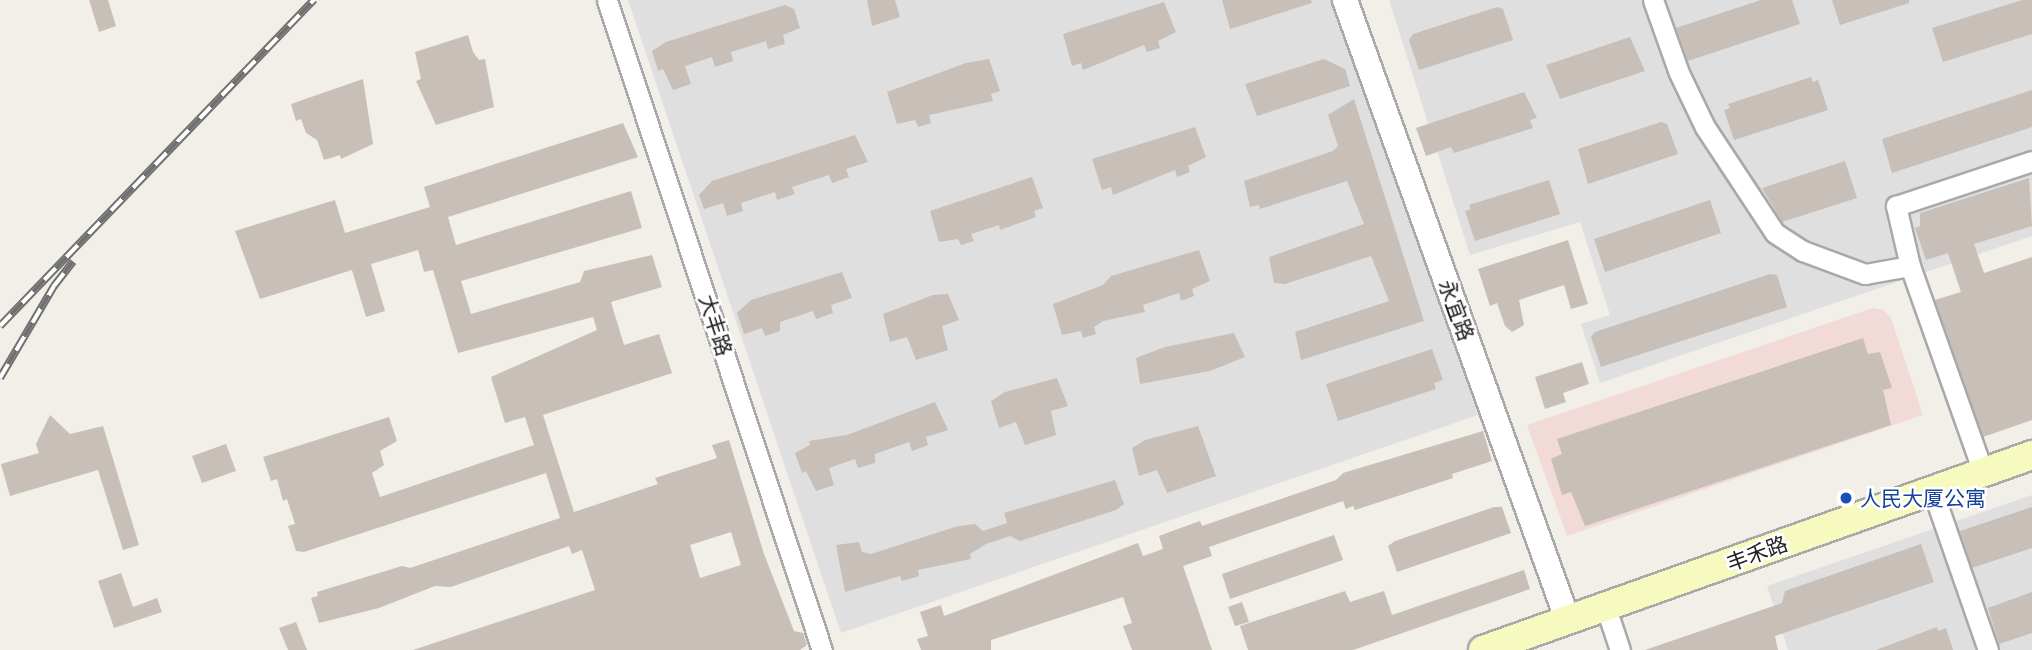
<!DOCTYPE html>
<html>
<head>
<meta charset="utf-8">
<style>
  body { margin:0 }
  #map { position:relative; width:2032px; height:650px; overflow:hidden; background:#f2efe9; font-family:"Exo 2","Noto Sans SC",sans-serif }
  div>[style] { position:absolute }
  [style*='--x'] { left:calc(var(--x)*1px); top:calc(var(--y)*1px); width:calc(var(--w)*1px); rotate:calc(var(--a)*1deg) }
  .residential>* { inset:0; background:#e0dfdf }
  .commercial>* { inset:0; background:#f2dad9 }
  .building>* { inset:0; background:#c7bfb8 }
  .roads { filter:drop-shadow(2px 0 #a9a9a9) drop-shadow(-2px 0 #a9a9a9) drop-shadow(0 2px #a9a9a9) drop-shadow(0 -2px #a9a9a9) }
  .minor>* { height:19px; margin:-9.5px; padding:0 9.5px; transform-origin:9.5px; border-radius:9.5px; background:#fff }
  .tertiary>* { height:24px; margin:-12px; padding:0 12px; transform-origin:12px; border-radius:12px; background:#fff }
  .secondary>* { height:28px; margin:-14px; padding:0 14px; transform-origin:14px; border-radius:14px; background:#f7fabf }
  .rail>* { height:8px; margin-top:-4px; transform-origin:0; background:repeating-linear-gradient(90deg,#fff 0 16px,#707070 0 32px); box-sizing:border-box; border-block:2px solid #707070 }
  .dots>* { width:19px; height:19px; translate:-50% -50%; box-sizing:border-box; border:4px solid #fff; border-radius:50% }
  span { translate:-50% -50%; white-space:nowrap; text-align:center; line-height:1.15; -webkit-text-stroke:5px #fff; paint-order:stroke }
  .street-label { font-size:21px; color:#222 }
  .transit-label { font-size:21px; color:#164399 }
  .left { translate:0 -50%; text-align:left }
</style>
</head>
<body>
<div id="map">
  <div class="residential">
    <i style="clip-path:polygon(628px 0,1336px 0,1478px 415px,841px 633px)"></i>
    <i style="clip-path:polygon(1389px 0,2032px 0,2032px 236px,1600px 383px,1581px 324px,1610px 315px,1580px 222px,1470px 255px)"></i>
    <i style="clip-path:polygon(2032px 495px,2032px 650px,1788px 650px,1767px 586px)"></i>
  </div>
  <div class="commercial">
    <i style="clip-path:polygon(1873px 308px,1884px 310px,1891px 318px,1923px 415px,1567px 536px,1527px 425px)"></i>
  </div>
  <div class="building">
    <i style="clip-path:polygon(89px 0,108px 0,116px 26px,99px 32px)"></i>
    <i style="clip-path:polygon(867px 0,895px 0,900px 17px,872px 26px)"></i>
    <i style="clip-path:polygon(1222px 0,1311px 0,1312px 3px,1230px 29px)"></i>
    <i style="clip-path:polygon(1761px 0,1792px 0,1800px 24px,1688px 61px,1676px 28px)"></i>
    <i style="clip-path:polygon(1832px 0,1909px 0,1909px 3px,1840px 25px)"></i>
    <i style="clip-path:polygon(2022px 0,2032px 0,2032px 34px,1943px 62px,1932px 28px)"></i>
    <i style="clip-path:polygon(1164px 2px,1176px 32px,1158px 41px,1160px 48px,1147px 52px,1144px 45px,1083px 70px,1081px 63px,1072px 66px,1063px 34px)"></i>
    <i style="clip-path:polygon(785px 5px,794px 9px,800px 28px,783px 35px,785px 44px,768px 49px,766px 41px,731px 52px,733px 61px,715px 67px,712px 57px,685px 66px,691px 84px,673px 90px,663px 69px,658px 71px,652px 51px,666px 42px)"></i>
    <i style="clip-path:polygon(1497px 7px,1503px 9px,1513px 40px,1419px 70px,1409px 40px,1413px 34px)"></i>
    <i style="clip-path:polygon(468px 35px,473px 52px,479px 60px,485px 59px,494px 107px,436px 125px,416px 81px,421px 79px,415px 52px)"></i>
    <i style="clip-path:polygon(1630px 37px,1645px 71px,1560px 99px,1546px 65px)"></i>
    <i style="clip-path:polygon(989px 59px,1000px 91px,991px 94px,993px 101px,929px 115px,931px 123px,918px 127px,915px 120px,897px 124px,887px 92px,966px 63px)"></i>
    <i style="clip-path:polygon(1324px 59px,1345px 69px,1350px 86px,1257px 116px,1245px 84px)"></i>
    <i style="clip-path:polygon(1811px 77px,1813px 82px,1818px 80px,1828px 110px,1734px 140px,1724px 110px,1730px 108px,1728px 104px)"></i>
    <i style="clip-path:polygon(363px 79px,373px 144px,341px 159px,340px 155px,324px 160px,317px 140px,306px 133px,301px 119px,296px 121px,291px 104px)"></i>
    <i style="clip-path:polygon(2032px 90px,2032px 127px,1892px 173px,1882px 139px)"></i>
    <i style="clip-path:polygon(1524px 92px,1537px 118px,1530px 120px,1533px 128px,1454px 153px,1451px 147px,1426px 156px,1416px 128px)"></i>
    <i style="clip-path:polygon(1354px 99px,1424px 321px,1301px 360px,1295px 332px,1389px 301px,1371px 256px,1285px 284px,1274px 283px,1269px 257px,1364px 224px,1347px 181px,1260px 209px,1259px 205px,1250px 207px,1244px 181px,1333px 151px,1338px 146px,1328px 115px)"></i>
    <i style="clip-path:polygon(1661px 122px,1667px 124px,1678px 154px,1588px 184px,1578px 149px)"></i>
    <i style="clip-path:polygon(evenodd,623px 123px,638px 157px,448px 217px,456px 245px,631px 191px,642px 228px,461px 281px,471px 314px,580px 282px,584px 271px,652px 255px,662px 287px,611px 302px,624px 345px,659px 334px,672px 373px,543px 415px,574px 512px,658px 484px,655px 478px,717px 458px,712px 445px,729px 440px,764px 554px,794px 631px,803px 633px,807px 645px,800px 650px,413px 650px,595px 590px,582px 550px,572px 554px,569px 546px,451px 587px,435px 586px,379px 608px,319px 623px,311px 598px,318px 596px,317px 592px,402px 566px,410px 568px,560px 518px,546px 473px,304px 552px,296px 551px,288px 526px,295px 524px,287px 499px,283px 501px,277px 479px,271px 481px,263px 457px,389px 417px,397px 441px,380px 451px,384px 465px,372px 473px,380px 497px,534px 445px,525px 417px,505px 423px,491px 377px,597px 330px,593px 317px,458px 353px,433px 270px,424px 272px,418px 250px,371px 264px,385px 311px,366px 317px,352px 270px,260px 299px,235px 231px,335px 200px,345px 233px,430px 207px,424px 187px,623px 123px,731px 532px,741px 565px,700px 578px,690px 545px,731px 532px)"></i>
    <i style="clip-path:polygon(1195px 127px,1206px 157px,1188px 166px,1190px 172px,1177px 177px,1175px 170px,1113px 195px,1111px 187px,1102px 190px,1092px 159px)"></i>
    <i style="clip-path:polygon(855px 135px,868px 162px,846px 169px,849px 177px,832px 183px,829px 175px,792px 187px,795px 194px,777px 200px,775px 192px,741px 203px,743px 211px,727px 216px,723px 203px,704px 209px,699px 195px,712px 181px)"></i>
    <i style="clip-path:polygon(1845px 161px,1857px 198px,1782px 222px,1762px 188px)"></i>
    <i style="clip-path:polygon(1032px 177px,1043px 208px,1034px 211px,1036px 217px,1000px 230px,999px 225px,971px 234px,974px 241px,961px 245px,958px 239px,939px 242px,930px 211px)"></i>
    <i style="clip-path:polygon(2029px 178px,2032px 226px,1974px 244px,1984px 273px,2032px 257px,2032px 420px,1983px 437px,1935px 300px,1961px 292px,1948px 253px,1926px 260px,1915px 228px,1920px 226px,1920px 213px)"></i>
    <i style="clip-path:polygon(1549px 180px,1560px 214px,1475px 241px,1465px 211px,1471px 209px,1469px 205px)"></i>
    <i style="clip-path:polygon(1710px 200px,1721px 233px,1605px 272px,1594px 239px)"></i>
    <i style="clip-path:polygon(1568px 240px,1588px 304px,1571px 309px,1564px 285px,1519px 300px,1524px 325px,1512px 332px,1505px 326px,1497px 303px,1490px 306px,1478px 269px)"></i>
    <i style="clip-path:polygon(1199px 250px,1210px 281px,1192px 289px,1194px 296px,1181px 301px,1179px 293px,1143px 305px,1145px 312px,1103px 321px,1094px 327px,1096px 334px,1083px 338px,1081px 331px,1062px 335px,1053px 304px,1103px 285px,1111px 276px)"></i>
    <i style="clip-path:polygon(842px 272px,852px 298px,831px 305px,833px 313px,816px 319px,813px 311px,780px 322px,780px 331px,765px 336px,762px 328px,744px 334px,737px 313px,751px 300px)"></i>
    <i style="clip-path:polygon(1770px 274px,1777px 275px,1787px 307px,1601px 367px,1591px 337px,1595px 332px)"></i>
    <i style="clip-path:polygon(948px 294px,959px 320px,942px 326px,948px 350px,916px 360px,907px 337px,890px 342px,883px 314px,933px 295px)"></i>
    <i style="clip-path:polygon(1234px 333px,1245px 357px,1210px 371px,1140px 384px,1136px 358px,1165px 347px)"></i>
    <i style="clip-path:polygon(1863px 338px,1868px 354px,1880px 352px,1892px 388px,1883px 390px,1891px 425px,1585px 526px,1571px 492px,1562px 495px,1551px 459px,1562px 454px,1557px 439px)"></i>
    <i style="clip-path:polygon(1432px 349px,1443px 380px,1434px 383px,1436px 389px,1338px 421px,1326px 384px)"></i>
    <i style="clip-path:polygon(1582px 362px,1589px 384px,1563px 393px,1566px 402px,1545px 409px,1535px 377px)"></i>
    <i style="clip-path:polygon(1057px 378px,1068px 406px,1051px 411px,1056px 435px,1025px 445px,1016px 422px,999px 428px,991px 401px,1005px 392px)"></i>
    <i style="clip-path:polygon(935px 402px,948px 430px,926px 437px,928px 445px,912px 451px,909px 442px,875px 454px,875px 463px,858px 468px,855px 459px,829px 468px,834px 485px,816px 491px,806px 471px,802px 473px,795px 453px,810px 445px,809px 441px,847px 435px)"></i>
    <i style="clip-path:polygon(50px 415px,70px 434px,103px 426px,139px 545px,123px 550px,98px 470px,10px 496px,1px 464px,39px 453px,36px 444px)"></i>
    <i style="clip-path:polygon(1198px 426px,1216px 476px,1167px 493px,1157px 470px,1139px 476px,1132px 448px,1145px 440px)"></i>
    <i style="clip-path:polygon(1483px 431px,1492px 461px,1452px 474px,1453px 478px,1355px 510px,1353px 506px,1346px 509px,1343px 501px,1209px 547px,1212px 556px,1183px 566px,1212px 650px,1132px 650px,1123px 626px,1132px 623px,1123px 597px,991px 640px,991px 650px,921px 650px,917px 639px,928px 636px,920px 612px,941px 605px,944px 616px,1138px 543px,1143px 556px,1163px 549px,1159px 536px,1175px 530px,1200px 521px,1202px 526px,1336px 480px,1343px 473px)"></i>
    <i style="clip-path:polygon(226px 444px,236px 471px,202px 483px,192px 456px)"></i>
    <i style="clip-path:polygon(1115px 480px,1124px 504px,1116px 510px,1020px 541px,1010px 536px,986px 544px,970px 554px,971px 559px,918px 570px,919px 576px,902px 581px,900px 576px,845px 592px,836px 545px,859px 542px,862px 552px,871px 554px,958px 526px,975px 524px,983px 531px,1007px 523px,1004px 513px)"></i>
    <i style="clip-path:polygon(1494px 507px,1502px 507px,1511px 533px,1397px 572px,1388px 546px,1395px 541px)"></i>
    <i style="clip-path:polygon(2032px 507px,2032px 548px,1972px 568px,1960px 531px)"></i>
    <i style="clip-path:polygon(1334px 535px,1343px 560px,1230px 599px,1222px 574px)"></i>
    <i style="clip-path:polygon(1921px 544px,1934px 582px,1775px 636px,1778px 650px,1645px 650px,1782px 603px,1785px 591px)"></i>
    <i style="clip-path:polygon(1524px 570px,1530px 589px,1353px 650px,1248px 650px,1240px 626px,1345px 591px,1350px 602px,1384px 591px,1392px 615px)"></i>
    <i style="clip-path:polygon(121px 573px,133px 607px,157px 598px,162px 612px,114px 628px,98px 581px)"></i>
    <i style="clip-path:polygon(2032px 592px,2032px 633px,1999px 644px,1988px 608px)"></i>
    <i style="clip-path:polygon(1242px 602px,1249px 622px,1235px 626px,1228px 607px)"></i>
    <i style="clip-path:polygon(296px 622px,307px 650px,288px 650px,279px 628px)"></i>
    <i style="clip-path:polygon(1937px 627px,1938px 631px,1946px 628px,1953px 650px,1876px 650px)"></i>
  </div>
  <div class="roads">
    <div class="minor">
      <i style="--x:607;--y:0;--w:685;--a:71.7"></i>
      <i style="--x:1653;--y:0;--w:77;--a:70.4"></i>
      <i style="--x:1679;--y:73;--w:60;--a:64.3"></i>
      <i style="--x:1705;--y:127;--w:127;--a:56.6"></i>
      <i style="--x:1775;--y:233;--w:33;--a:33"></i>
      <i style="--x:1803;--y:251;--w:66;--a:20.4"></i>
      <i style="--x:1865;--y:274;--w:46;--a:-10.1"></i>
      <i style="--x:1983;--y:472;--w:219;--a:-109.5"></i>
      <i style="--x:1910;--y:266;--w:62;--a:-103.1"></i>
      <i style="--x:1896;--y:206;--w:143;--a:-18.3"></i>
      <i style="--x:1932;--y:489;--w:170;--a:70.8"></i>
      <i style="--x:1606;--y:608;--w:44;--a:71.6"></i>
    </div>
    <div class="tertiary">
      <i style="--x:1345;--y:0;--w:660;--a:70.25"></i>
    </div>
    <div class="secondary">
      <i style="--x:1483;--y:650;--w:583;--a:-19.55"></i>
    </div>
  </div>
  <div class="rail">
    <i style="--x:0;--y:326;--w:453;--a:-46.1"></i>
    <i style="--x:0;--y:378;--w:107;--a:-59.6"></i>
    <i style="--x:54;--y:286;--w:31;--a:-52"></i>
  </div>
  <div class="dots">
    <i style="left:1846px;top:498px;background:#1a4fb4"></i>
  </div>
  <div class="street-label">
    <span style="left:1457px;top:310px;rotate:70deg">永宜路</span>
    <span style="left:716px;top:325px;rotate:72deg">大丰路</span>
    <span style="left:1757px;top:553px;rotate:-20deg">丰禾路</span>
  </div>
  <div class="transit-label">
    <span class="left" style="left:1860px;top:498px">人民大厦公寓</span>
  </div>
</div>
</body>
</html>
